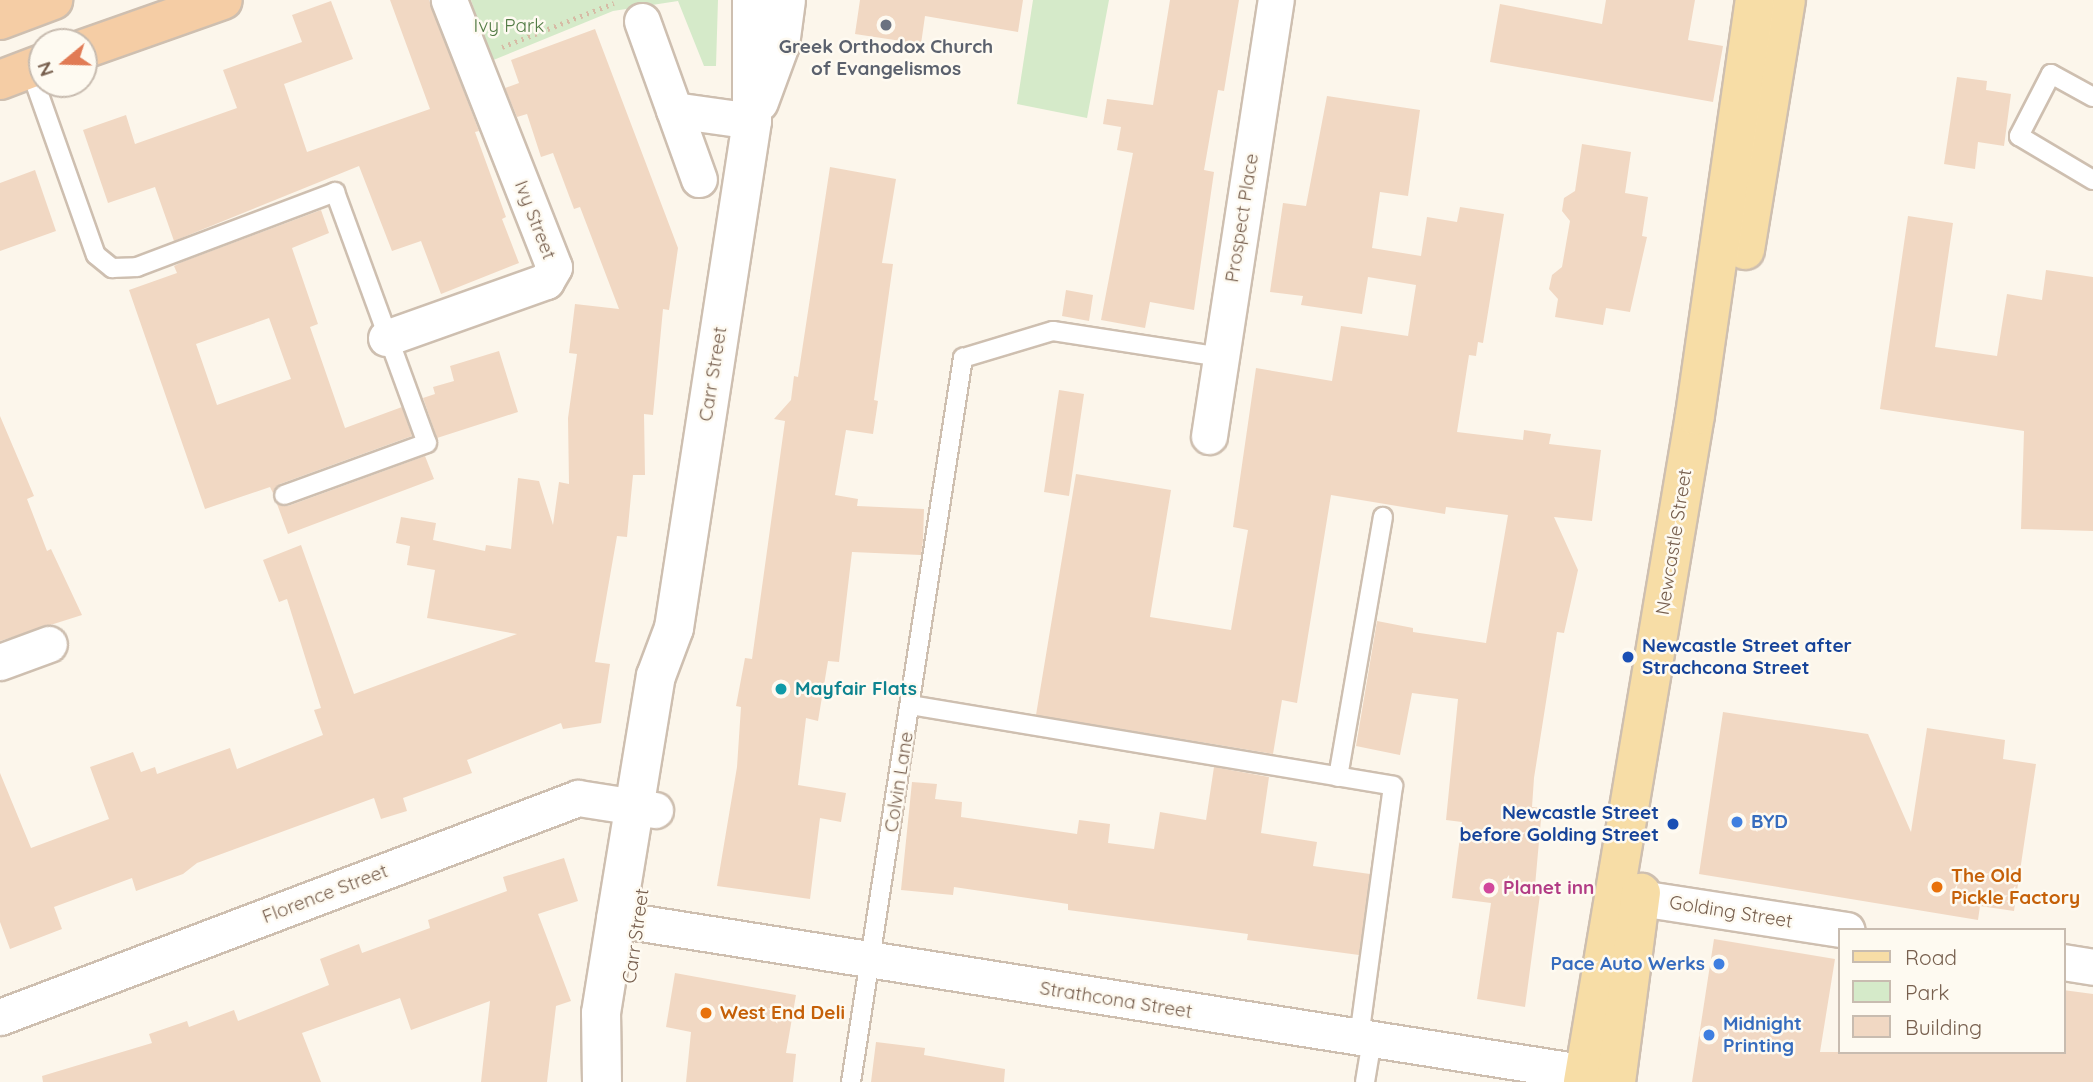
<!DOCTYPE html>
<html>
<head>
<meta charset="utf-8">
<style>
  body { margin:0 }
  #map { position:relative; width:2093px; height:1082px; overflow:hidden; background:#fcf6eb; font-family:Quicksand,sans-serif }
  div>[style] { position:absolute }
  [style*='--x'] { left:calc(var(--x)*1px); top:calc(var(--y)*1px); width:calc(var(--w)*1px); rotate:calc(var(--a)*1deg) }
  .green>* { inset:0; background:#d5eac9 }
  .building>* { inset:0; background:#f1d8c3 }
  .path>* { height:4.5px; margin-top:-2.25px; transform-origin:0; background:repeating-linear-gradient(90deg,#d6bba5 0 2px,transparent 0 7px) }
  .roads { filter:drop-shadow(2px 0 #cebfb0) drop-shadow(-2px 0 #cebfb0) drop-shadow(0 2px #cebfb0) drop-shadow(0 -2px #cebfb0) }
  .service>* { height:18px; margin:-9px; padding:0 9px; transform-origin:9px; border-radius:9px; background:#fff }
  .minor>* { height:35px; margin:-17.5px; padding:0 17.5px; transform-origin:17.5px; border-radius:17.5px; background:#fff }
  .tertiary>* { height:38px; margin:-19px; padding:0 19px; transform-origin:19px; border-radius:19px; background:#fff }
  .primary>* { height:38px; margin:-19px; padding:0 19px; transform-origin:19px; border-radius:19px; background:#f7dda6 }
  .trunk>* { height:38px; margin:-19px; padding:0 19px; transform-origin:19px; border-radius:19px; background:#f5cda5 }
  .dots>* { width:19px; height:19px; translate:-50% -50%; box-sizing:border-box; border:4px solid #fefaf1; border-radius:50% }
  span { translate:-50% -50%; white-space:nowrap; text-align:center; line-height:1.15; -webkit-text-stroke:5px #fefaf1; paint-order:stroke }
  .park-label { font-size:19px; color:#537c46 }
  .worship-label { font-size:19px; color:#5b616d; font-weight:700 }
  .street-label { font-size:19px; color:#775f4e }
  .transit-label { font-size:19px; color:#164399; font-weight:700 }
  .left { translate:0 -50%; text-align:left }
  .right { translate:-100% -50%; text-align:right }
  .culture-label { font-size:19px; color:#0d838f; font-weight:700 }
  .shop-label { font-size:19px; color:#366cbe; font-weight:700 }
  .food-label { font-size:19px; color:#c56008; font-weight:700 }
  .hotel-label { font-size:19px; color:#b23c85; font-weight:700 }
  .legend { position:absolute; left:1838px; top:928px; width:228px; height:126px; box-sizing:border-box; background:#fefaf1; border:2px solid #c8bcb0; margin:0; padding:9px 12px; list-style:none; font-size:21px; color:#775f4e }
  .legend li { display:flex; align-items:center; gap:14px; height:35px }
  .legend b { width:35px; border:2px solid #c8bcb0 }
  .north { position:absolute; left:28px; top:28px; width:70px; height:70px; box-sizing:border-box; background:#fefaf1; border:2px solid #c8bcb0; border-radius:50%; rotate:251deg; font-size:19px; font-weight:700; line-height:28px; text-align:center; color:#775f4e }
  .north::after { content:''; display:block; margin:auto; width:24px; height:32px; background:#e17b55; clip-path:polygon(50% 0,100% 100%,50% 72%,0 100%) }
</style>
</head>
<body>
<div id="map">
  <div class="green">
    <i style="clip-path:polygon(471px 0,718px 0,716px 66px,704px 66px,678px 1px,613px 11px,491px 61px)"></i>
    <i style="clip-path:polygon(1033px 0,1109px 0,1087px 118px,1017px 104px)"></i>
  </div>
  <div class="building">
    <i style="clip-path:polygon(390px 0,429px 0,479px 131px,475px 132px,506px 217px,502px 219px,519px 263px,441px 294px,421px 241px,392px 251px,359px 166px,174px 241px,155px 187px,108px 203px,83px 130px,126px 115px,135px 144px,237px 108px,223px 70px,302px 42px,292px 15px,331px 1px,353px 59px,284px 84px,307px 152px,430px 109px)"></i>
    <i style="clip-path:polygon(860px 0,1023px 0,1018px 32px,925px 16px,921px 44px,855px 34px)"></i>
    <i style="clip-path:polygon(1170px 0,1239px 0,1224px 91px,1218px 90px,1204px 170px,1214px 172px,1194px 310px,1150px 302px,1145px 328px,1101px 320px,1133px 153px,1117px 150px,1121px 127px,1103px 124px,1107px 99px,1153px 105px)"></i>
    <i style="clip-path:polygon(1606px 0,1695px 0,1688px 40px,1723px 46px,1713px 102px,1490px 62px,1500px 4px,1602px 24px)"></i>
    <i style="clip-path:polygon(595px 29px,678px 248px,669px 310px,663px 309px,653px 415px,644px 414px,645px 475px,633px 475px,627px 537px,617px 536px,595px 662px,610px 664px,601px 723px,563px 729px,561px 723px,467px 760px,472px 773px,403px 798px,407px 811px,381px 819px,374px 798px,197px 863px,183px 874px,136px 891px,132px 878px,54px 907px,62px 929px,10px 949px,0 922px,0 773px,31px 848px,109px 819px,90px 767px,133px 752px,141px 772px,155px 767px,157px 774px,230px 748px,237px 769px,323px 735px,314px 710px,321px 708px,287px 599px,279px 602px,263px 560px,301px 545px,354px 694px,517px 634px,427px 618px,435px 570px,407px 565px,410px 546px,396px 543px,401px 517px,436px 523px,433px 540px,485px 551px,486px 545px,511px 549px,518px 478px,539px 481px,553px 525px,559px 482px,569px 484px,568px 418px,577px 354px,569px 353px,575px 304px,619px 309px,580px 207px,574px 209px,553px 153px,541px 157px,527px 114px,517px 117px,505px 88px,519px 83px,511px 60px)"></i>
    <i style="clip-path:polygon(1957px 77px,1987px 81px,1986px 90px,2011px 94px,2004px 146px,1978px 142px,1975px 169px,1944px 164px)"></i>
    <i style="clip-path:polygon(1327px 96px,1420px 110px,1408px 196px,1380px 192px,1372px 248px,1421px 256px,1427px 217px,1457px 222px,1460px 207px,1504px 214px,1483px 343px,1478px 342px,1476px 356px,1469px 355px,1457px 432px,1523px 440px,1524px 430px,1551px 434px,1549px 444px,1601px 450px,1592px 521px,1554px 517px,1578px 570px,1564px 633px,1557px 632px,1534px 778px,1532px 807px,1542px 808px,1535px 886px,1541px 887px,1525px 1007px,1477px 999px,1491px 903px,1452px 898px,1462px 822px,1446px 820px,1458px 699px,1412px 693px,1400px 755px,1356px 746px,1377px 621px,1413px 628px,1413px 632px,1486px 643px,1508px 515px,1446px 507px,1445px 514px,1331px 495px,1297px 703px,1282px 700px,1273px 754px,1036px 715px,1076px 474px,1171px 490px,1150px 617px,1231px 630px,1248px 530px,1233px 527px,1256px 368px,1332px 381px,1341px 326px,1408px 336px,1416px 285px,1368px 277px,1362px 314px,1301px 305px,1303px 296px,1270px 292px,1283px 203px,1306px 206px)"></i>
    <i style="clip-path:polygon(1582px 144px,1631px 152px,1625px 193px,1648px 197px,1642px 236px,1647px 237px,1630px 312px,1606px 308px,1603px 325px,1555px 317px,1558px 299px,1549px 289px,1552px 275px,1562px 267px,1570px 221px,1562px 211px,1564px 198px,1575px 191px)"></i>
    <i style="clip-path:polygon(830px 167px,896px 179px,882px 263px,893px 264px,874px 400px,878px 401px,873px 434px,846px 430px,835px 495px,858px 499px,857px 506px,924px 509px,923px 540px,921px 555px,852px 552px,839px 662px,828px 661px,818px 721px,806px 718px,798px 785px,846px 793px,841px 822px,820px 818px,810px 899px,717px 886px,737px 767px,741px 707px,736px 706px,745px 658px,752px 659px,785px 421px,774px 419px,791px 400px,794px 376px,798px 377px)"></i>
    <i style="clip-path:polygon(35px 170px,56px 231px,0 251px,0 183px)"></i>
    <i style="clip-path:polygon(evenodd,321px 210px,329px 233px,292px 248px,318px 324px,310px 327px,345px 428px,402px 407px,412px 436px,280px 484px,273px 493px,270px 487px,205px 509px,129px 290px,177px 273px,174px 266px,182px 262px,321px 210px,269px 318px,291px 379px,217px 405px,196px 344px,269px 318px)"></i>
    <i style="clip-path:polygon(1908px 216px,1953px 223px,1935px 347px,1997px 356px,2007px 294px,2042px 300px,2046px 270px,2093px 277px,2093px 531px,2021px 529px,2024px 431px,1880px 409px)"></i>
    <i style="clip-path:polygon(1066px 290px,1093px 295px,1089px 321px,1062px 316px)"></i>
    <i style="clip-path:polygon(499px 351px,518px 412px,437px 438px,423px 398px,435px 394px,433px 387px,454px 381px,450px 366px)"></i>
    <i style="clip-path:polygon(1059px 390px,1084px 394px,1069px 496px,1044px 492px)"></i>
    <i style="clip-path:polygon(0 416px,34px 496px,27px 499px,47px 551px,51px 549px,82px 615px,0 641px)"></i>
    <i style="clip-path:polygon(425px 456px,434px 479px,288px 534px,277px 504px,288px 506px)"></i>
    <i style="clip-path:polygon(1723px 712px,1868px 734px,1911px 832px,1927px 728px,2005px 740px,2003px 759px,2036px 764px,2014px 911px,1980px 906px,1978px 920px,1699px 874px)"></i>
    <i style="clip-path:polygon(1214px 767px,1269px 777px,1261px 833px,1317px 842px,1313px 866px,1370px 874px,1359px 955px,1247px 940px,1248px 934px,1068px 910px,1068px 904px,954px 887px,953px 895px,901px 890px,912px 782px,937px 784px,935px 799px,962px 802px,961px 817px,1077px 834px,1079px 820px,1110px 824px,1108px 843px,1154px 849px,1160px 812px,1206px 820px)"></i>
    <i style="clip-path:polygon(564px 858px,578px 901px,538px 914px,571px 1001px,556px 1006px,547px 1082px,481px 1082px,490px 1001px,411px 1030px,400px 998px,302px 1033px,321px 1082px,43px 1082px,42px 1076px,152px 1043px,149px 1034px,187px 1021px,189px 1027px,234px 1010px,238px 1021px,329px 985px,320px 959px,359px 944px,362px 953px,430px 928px,428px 920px,507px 891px,503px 877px)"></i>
    <i style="clip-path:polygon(1714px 939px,1835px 959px,1820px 1052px,2063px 1052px,2063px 990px,2093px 994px,2093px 1082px,1692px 1082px)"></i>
    <i style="clip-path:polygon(675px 973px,796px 995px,786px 1053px,796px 1054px,793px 1082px,686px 1082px,691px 1032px,666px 1027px)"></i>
    <i style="clip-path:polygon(876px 1042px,925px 1048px,924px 1055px,1005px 1069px,1004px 1082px,871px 1082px)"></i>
  </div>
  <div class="path">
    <i style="--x:502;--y:47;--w:120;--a:-21.4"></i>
  </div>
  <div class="roads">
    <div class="service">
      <i style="--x:30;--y:69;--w:197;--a:70.5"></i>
      <i style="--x:96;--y:255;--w:21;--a:39"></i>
      <i style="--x:112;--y:268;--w:25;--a:-2"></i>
      <i style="--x:137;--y:267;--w:212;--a:-20.7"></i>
      <i style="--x:335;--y:192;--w:267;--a:69.9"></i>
      <i style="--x:427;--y:443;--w:152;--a:160"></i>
      <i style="--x:2093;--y:97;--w:48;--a:-151.3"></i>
      <i style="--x:2051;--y:74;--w:70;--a:117.3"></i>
      <i style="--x:2019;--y:136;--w:86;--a:30.7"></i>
      <i style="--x:911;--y:705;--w:489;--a:9.5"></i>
      <i style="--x:1393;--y:786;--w:254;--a:97.7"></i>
      <i style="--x:1338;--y:777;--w:264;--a:-80.2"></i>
      <i style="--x:851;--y:1082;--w:733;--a:-81.21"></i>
      <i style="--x:963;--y:358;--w:94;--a:-16.7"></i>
      <i style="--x:1053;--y:331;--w:170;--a:8.8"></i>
      <i style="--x:1365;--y:1082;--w:43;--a:-80.5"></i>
    </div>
    <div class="minor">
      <i style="--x:642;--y:21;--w:168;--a:70.2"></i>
      <i style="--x:674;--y:110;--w:79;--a:8"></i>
      <i style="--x:386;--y:338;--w:170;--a:-19.6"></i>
      <i style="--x:546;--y:281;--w:16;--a:-60"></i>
      <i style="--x:554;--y:267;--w:287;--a:-111.5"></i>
      <i style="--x:1209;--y:436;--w:441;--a:-81.3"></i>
      <i style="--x:0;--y:662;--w:52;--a:-20.2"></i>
      <i style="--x:1616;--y:890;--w:25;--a:18"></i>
      <i style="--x:1640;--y:898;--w:209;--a:8.8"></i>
      <i style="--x:616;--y:919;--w:1009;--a:9.01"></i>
      <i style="--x:2063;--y:962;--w:30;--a:9"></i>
      <i style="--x:0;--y:1017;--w:618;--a:-20.75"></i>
      <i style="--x:578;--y:798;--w:78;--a:8.9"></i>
    </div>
    <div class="tertiary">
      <i style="--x:759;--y:102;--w:61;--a:-69.8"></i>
      <i style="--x:780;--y:45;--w:45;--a:-82.4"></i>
      <i style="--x:602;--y:1082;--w:69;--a:-90.8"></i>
      <i style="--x:601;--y:1013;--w:95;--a:-80.9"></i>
      <i style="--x:616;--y:919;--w:246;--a:-80.7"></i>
      <i style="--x:656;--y:676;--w:51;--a:-69.4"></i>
      <i style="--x:674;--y:628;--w:513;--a:-81.25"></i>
      <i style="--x:752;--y:121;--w:121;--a:-90"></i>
    </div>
    <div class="primary">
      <i style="--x:1745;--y:250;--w:253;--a:-80.7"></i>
      <i style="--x:1583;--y:1082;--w:676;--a:-80.47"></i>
      <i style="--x:1695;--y:415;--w:419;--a:-81.8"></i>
      <i style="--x:1616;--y:1082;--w:191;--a:-82.5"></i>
    </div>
    <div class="trunk">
      <i style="--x:0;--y:20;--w:57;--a:-20.7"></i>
      <i style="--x:84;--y:49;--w:147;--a:-19.4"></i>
      <i style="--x:0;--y:80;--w:45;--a:-20.9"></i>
    </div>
  </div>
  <div class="dots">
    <i style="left:886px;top:25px;background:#6b7280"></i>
    <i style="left:1628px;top:657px;background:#1a4fb4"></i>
    <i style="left:781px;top:689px;background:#0f9aa8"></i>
    <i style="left:1737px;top:822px;background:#3f7fe0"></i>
    <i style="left:1673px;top:824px;background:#1a4fb4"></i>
    <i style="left:1937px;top:887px;background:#e8710a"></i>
    <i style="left:1489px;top:888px;background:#d1479c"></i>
    <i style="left:1719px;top:964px;background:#3f7fe0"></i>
    <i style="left:706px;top:1013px;background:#e8710a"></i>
    <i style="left:1709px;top:1035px;background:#3f7fe0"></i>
  </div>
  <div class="park-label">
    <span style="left:509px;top:26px">Ivy Park</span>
  </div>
  <div class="worship-label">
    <span style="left:886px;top:58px">Greek Orthodox Church<br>of Evangelismos</span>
  </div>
  <div class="street-label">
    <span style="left:1242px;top:218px;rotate:-81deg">Prospect Place</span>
    <span style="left:535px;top:220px;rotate:69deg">Ivy Street</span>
    <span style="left:713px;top:374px;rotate:-81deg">Carr Street</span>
    <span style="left:1674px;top:542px;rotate:-81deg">Newcastle Street</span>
    <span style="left:899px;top:782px;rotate:-81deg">Colvin Lane</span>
    <span style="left:325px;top:894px;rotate:-21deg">Florence Street</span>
    <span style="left:1731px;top:912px;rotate:9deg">Golding Street</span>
    <span style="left:636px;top:936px;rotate:-82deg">Carr Street</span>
    <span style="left:1116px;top:1000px;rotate:9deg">Strathcona Street</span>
  </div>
  <div class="transit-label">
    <span class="left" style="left:1642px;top:657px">Newcastle Street after<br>Strachcona Street</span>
    <span class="right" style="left:1659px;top:824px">Newcastle Street<br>before Golding Street</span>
  </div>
  <div class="culture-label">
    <span class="left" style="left:795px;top:689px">Mayfair Flats</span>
  </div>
  <div class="shop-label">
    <span class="left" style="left:1751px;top:822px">BYD</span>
    <span class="right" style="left:1705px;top:964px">Pace Auto Werks</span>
    <span class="left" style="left:1723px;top:1035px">Midnight<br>Printing</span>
  </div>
  <div class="food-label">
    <span class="left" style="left:1951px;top:887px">The Old<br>Pickle Factory</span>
    <span class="left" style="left:720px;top:1013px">West End Deli</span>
  </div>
  <div class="hotel-label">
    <span class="left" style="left:1503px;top:888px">Planet inn</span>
  </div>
  <ul class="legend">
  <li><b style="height:9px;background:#f7dda6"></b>Road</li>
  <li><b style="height:19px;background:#d5eac9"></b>Park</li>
  <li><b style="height:19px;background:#f1d8c3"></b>Building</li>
  </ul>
  <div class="north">N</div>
</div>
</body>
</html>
